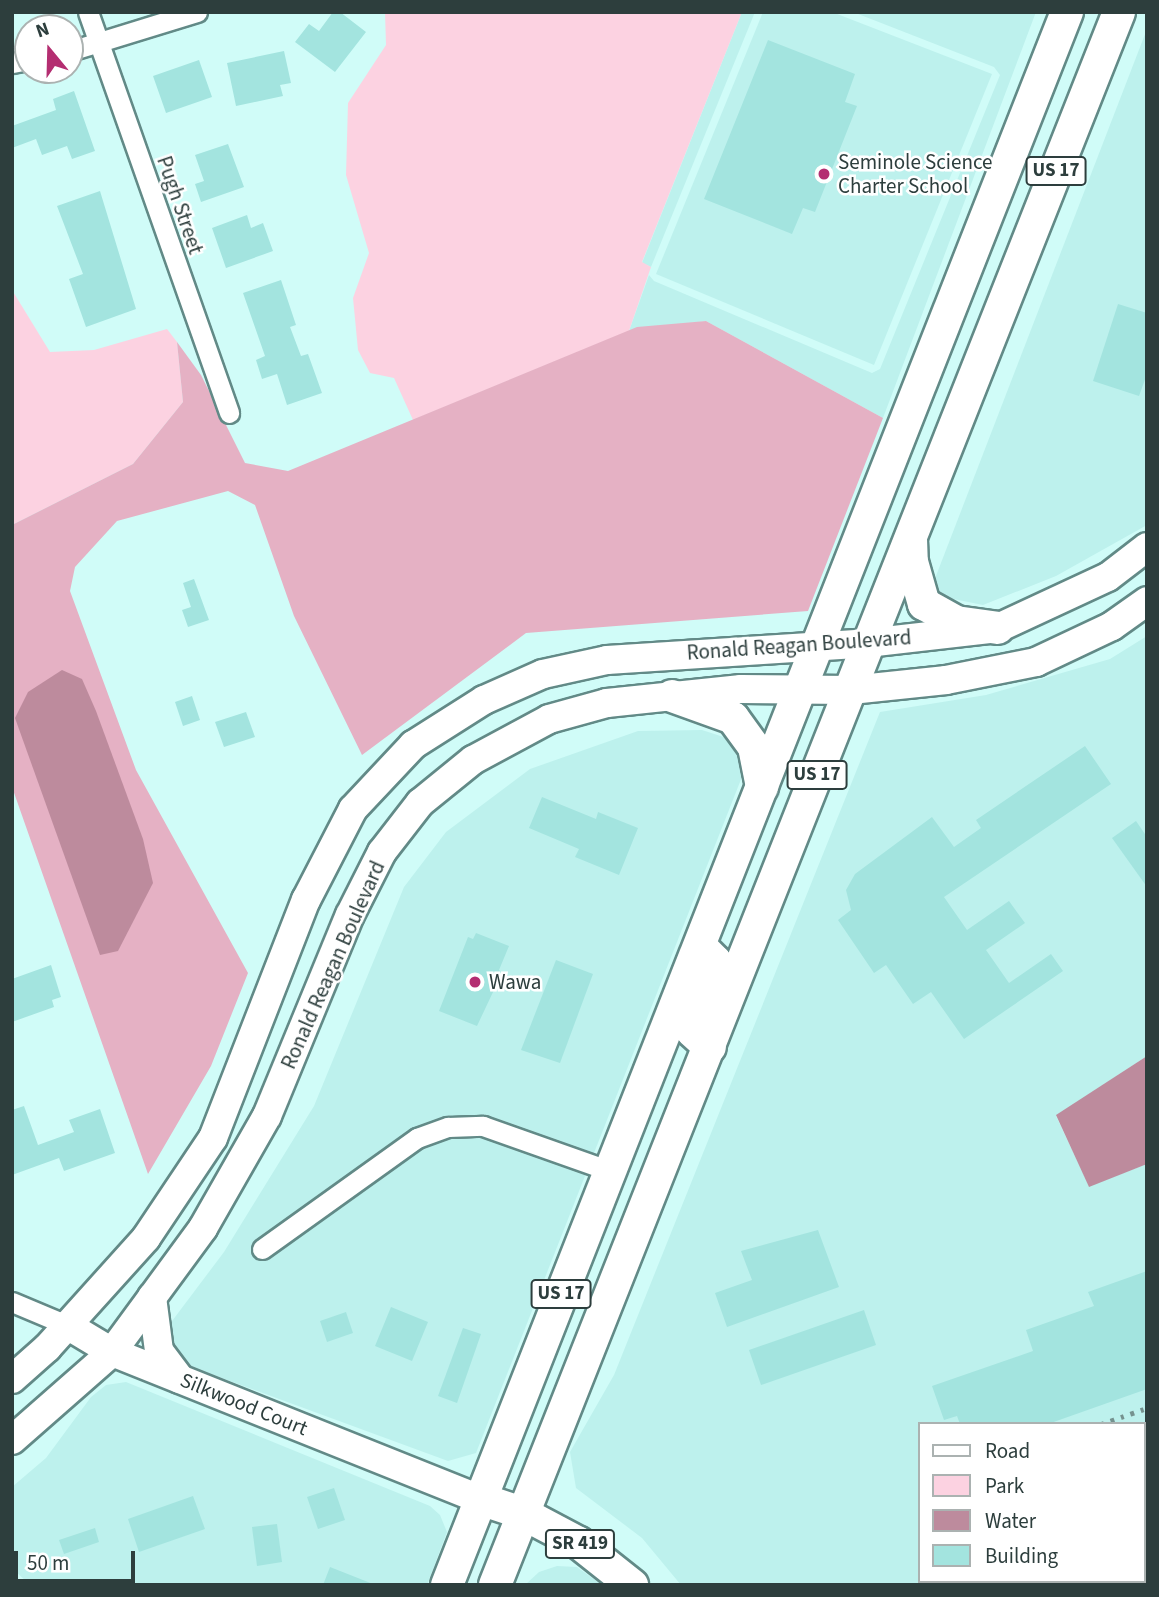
<!DOCTYPE html>
<html>
<head>
<meta charset="utf-8">
<style>
  body { margin:0 }
  #map { position:relative; width:1159px; height:1597px; overflow:hidden; background:#d0fcf8; font-family:"Source Sans 3",sans-serif }
  div>[style] { position:absolute }
  [style*='--x'] { left:calc(var(--x)*1px); top:calc(var(--y)*1px); width:calc(var(--w)*1px); rotate:calc(var(--a)*1deg) }
  .built>* { inset:0; background:#bdf1ed }
  .green>* { inset:0; background:#fcd2e1 }
  .forest>* { inset:0; background:#e5b1c4 }
  .water>* { inset:0; background:#bd8b9d }
  .building>* { inset:0; background:#a3e4df }
  .roads { filter:drop-shadow(2px 0 #628a87) drop-shadow(-2px 0 #628a87) drop-shadow(0 2px #628a87) drop-shadow(0 -2px #628a87) }
  .street>* { height:19px; margin:-9.5px; padding:0 9.5px; transform-origin:9.5px; border-radius:9.5px; background:#fff }
  .secondary>* { height:28px; margin:-14px; padding:0 14px; transform-origin:14px; border-radius:14px; background:#fff }
  .primary>* { height:32px; margin:-16px; padding:0 16px; transform-origin:16px; border-radius:16px; background:#fff }
  .rail>* { height:4.5px; margin-top:-2.25px; transform-origin:0; background:repeating-linear-gradient(90deg,#75928f 0 3.5px,transparent 0 10.5px) }
  .dots>* { width:19px; height:19px; translate:-50% -50%; box-sizing:border-box; border:4px solid #fff; border-radius:50% }
  span { translate:-50% -50%; white-space:nowrap; text-align:center; line-height:1.15; -webkit-text-stroke:5px #fff; paint-order:stroke }
  .shield-label span { padding:2px 5px; background:#fff; border:2px solid; border-radius:5px; -webkit-text-stroke-width:0 }
  .shield-label { font-size:19px; color:#2d3e3d; font-weight:700 }
  .poi-label { font-size:21px; color:#2d3e3d }
  .left { translate:0 -50%; text-align:left }
  .street-label { font-size:21px; color:#2d3e3d }
  .frame { position:absolute; inset:0; border:14px solid #2d3e3d; pointer-events:none }
  .legend { position:absolute; left:918px; top:1422px; width:228px; height:161px; box-sizing:border-box; background:#fff; border:2px solid #abb2b1; margin:0; padding:9px 12px; list-style:none; font-size:21px; color:#2d3e3d }
  .legend li { display:flex; align-items:center; gap:14px; height:35px }
  .legend b { width:35px; border:2px solid #abb2b1 }
  .north { position:absolute; left:14px; top:14px; width:70px; height:70px; box-sizing:border-box; background:#fff; border:2px solid #abb2b1; border-radius:50%; rotate:341deg; font-size:19px; font-weight:700; line-height:28px; text-align:center; color:#2d3e3d }
  .north::after { content:''; display:block; margin:auto; width:24px; height:32px; background:#b42e71; clip-path:polygon(50% 0,100% 100%,50% 72%,0 100%) }
  .scale { position:absolute; left:14px; top:1551px; width:121px; height:32px; box-sizing:border-box; border:4px solid #2d3e3d; border-top:0; padding-left:9px; font-size:21px; line-height:24px; white-space:nowrap; color:#2d3e3d; -webkit-text-stroke:5px #fff; paint-order:stroke }
</style>
</head>
<body>
<div id="map">
  <div class="built">
    <i style="clip-path:polygon(742px 12px,755px 12px,651px 267px,642px 263px)"></i>
    <i style="clip-path:polygon(763px 12px,832px 12px,992px 74px,874px 365px,656px 274px)"></i>
    <i style="clip-path:polygon(853px 12px,1036px 12px,883px 418px,706px 321px,629px 331px,649px 275px,654px 281px,872px 373px,880px 369px,1000px 75px,994px 67px)"></i>
    <i style="clip-path:polygon(1147px 29px,1147px 525px,1056px 576px,983px 605px,929px 594px)"></i>
    <i style="clip-path:polygon(evenodd,1147px 636px,1147px 1056px,1056px 1116px,1089px 1186px,1147px 1164px,1147px 1585px,681px 1585px,642px 1538px,576px 1488px,570px 1452px,614px 1375px,880px 712px,986px 695px,1110px 659px,1147px 636px,919px 1424px,1143px 1424px,1143px 1581px,919px 1581px,919px 1424px)"></i>
    <i style="clip-path:polygon(702px 730px,742px 743px,749px 759px,476px 1453px,448px 1461px,178px 1362px,163px 1333px,224px 1252px,314px 1106px,404px 887px,446px 832px,530px 769px,638px 731px)"></i>
    <i style="clip-path:polygon(126px 1382px,430px 1506px,440px 1515px,447px 1532px,427px 1585px,30px 1585px,12px 1568px,12px 1487px,46px 1458px,91px 1397px,106px 1385px)"></i>
    <i style="clip-path:polygon(557px 1566px,577px 1567px,602px 1585px,525px 1585px,539px 1572px)"></i>
  </div>
  <div class="green">
    <i style="clip-path:polygon(385px 12px,742px 12px,642px 262px,651px 267px,629px 331px,413px 420px,394px 378px,370px 373px,358px 350px,353px 298px,369px 253px,346px 175px,348px 103px,386px 45px)"></i>
    <i style="clip-path:polygon(12px 290px,50px 352px,94px 350px,167px 329px,177px 342px,183px 402px,133px 464px,12px 525px)"></i>
  </div>
  <div class="forest">
    <i style="clip-path:polygon(706px 321px,883px 418px,808px 611px,526px 633px,362px 755px,294px 616px,255px 505px,228px 491px,117px 521px,75px 567px,70px 591px,136px 770px,248px 973px,211px 1066px,148px 1174px,12px 787px,12px 525px,133px 464px,183px 402px,177px 342px,201px 375px,245px 463px,288px 471px,637px 327px)"></i>
  </div>
  <div class="water">
    <i style="clip-path:polygon(62px 670px,82px 679px,96px 711px,143px 839px,153px 883px,118px 951px,100px 955px,15px 718px,28px 692px)"></i>
    <i style="clip-path:polygon(1147px 1056px,1147px 1164px,1089px 1187px,1056px 1115px)"></i>
  </div>
  <div class="building">
    <i style="clip-path:polygon(333px 12px,340px 12px,366px 32px,335px 72px,295px 42px,309px 24px,319px 31px)"></i>
    <i style="clip-path:polygon(768px 40px,855px 74px,845px 102px,857px 106px,815px 212px,803px 208px,792px 234px,704px 199px)"></i>
    <i style="clip-path:polygon(284px 51px,291px 83px,280px 85px,283px 96px,236px 106px,227px 63px)"></i>
    <i style="clip-path:polygon(199px 60px,212px 97px,166px 113px,153px 76px)"></i>
    <i style="clip-path:polygon(74px 91px,95px 151px,72px 159px,67px 146px,42px 155px,36px 139px,12px 148px,12px 126px,56px 110px,53px 99px)"></i>
    <i style="clip-path:polygon(228px 144px,244px 187px,201px 202px,195px 184px,204px 181px,195px 155px)"></i>
    <i style="clip-path:polygon(100px 191px,136px 309px,86px 327px,69px 279px,83px 274px,57px 206px)"></i>
    <i style="clip-path:polygon(247px 215px,251px 228px,263px 223px,273px 251px,226px 268px,212px 228px)"></i>
    <i style="clip-path:polygon(281px 280px,296px 325px,290px 327px,301px 356px,308px 354px,322px 393px,287px 405px,277px 374px,262px 379px,256px 360px,265px 356px,243px 293px)"></i>
    <i style="clip-path:polygon(1118px 304px,1147px 313px,1147px 374px,1139px 396px,1093px 381px)"></i>
    <i style="clip-path:polygon(194px 579px,209px 620px,188px 627px,182px 610px,191px 607px,183px 583px)"></i>
    <i style="clip-path:polygon(192px 696px,200px 720px,183px 726px,175px 702px)"></i>
    <i style="clip-path:polygon(246px 712px,255px 737px,224px 747px,215px 722px)"></i>
    <i style="clip-path:polygon(1085px 746px,1111px 784px,944px 897px,967px 930px,1009px 901px,1025px 923px,986px 950px,1009px 983px,1051px 954px,1063px 971px,964px 1039px,931px 992px,913px 1004px,886px 965px,874px 973px,838px 920px,851px 910px,846px 890px,855px 874px,932px 817px,954px 847px,981px 828px,976px 820px)"></i>
    <i style="clip-path:polygon(542px 797px,596px 819px,598px 812px,638px 828px,619px 875px,575px 857px,579px 849px,529px 828px)"></i>
    <i style="clip-path:polygon(1136px 821px,1147px 837px,1147px 887px,1112px 838px)"></i>
    <i style="clip-path:polygon(476px 933px,509px 946px,499px 970px,502px 973px,477px 1026px,439px 1011px,468px 937px,473px 939px)"></i>
    <i style="clip-path:polygon(556px 960px,593px 974px,560px 1063px,521px 1050px)"></i>
    <i style="clip-path:polygon(51px 965px,61px 997px,52px 1000px,54px 1007px,12px 1022px,12px 979px)"></i>
    <i style="clip-path:polygon(24px 1106px,38px 1145px,74px 1132px,69px 1120px,100px 1109px,115px 1153px,64px 1171px,59px 1158px,12px 1175px,12px 1110px)"></i>
    <i style="clip-path:polygon(818px 1230px,839px 1287px,727px 1327px,715px 1293px,752px 1280px,741px 1251px)"></i>
    <i style="clip-path:polygon(1147px 1271px,1147px 1389px,1048px 1424px,960px 1424px,957px 1416px,944px 1420px,932px 1386px,1033px 1351px,1026px 1330px,1094px 1306px,1088px 1292px)"></i>
    <i style="clip-path:polygon(391px 1307px,428px 1322px,412px 1361px,375px 1346px)"></i>
    <i style="clip-path:polygon(864px 1310px,876px 1345px,761px 1385px,749px 1350px)"></i>
    <i style="clip-path:polygon(346px 1312px,353px 1333px,327px 1342px,320px 1321px)"></i>
    <i style="clip-path:polygon(463px 1328px,481px 1334px,457px 1403px,438px 1396px)"></i>
    <i style="clip-path:polygon(334px 1488px,345px 1520px,318px 1529px,307px 1497px)"></i>
    <i style="clip-path:polygon(193px 1496px,205px 1529px,139px 1552px,128px 1519px)"></i>
    <i style="clip-path:polygon(277px 1524px,282px 1562px,257px 1566px,252px 1527px)"></i>
    <i style="clip-path:polygon(95px 1528px,99px 1542px,64px 1554px,59px 1540px)"></i>
    <i style="clip-path:polygon(330px 1567px,373px 1584px,373px 1585px,323px 1585px)"></i>
  </div>
  <div class="roads">
    <div class="street">
      <i style="--x:88;--y:12;--w:425;--a:70.6"></i>
      <i style="--x:70;--y:51;--w:133;--a:-17.1"></i>
      <i style="--x:12;--y:63;--w:16;--a:-11"></i>
      <i style="--x:262;--y:1249;--w:191;--a:-35.6"></i>
      <i style="--x:417;--y:1138;--w:33;--a:-20"></i>
      <i style="--x:448;--y:1127;--w:35;--a:-2"></i>
      <i style="--x:483;--y:1126;--w:135;--a:19.5"></i>
      <i style="--x:12;--y:1302;--w:60;--a:22.7"></i>
    </div>
    <div class="secondary">
      <i style="--x:152;--y:1297;--w:54;--a:82.6"></i>
      <i style="--x:159;--y:1351;--w:35;--a:53"></i>
      <i style="--x:67;--y:1325;--w:52;--a:31"></i>
      <i style="--x:112;--y:1352;--w:396;--a:21.8"></i>
      <i style="--x:12;--y:1379;--w:47;--a:-41.5"></i>
      <i style="--x:47;--y:1348;--w:148;--a:-48"></i>
      <i style="--x:146;--y:1238;--w:120;--a:-56.2"></i>
      <i style="--x:213;--y:1138;--w:256;--a:-68.7"></i>
      <i style="--x:306;--y:900;--w:102;--a:-62.7"></i>
      <i style="--x:353;--y:809;--w:88;--a:-46.8"></i>
      <i style="--x:413;--y:745;--w:84;--a:-32.4"></i>
      <i style="--x:484;--y:700;--w:64;--a:-23.8"></i>
      <i style="--x:543;--y:674;--w:66;--a:-12.3"></i>
      <i style="--x:607;--y:660;--w:261;--a:-3.7"></i>
      <i style="--x:867;--y:643;--w:132;--a:-6.5"></i>
      <i style="--x:998;--y:628;--w:121;--a:-24.9"></i>
      <i style="--x:1108;--y:577;--w:49;--a:-37.6"></i>
      <i style="--x:12;--y:1440;--w:133;--a:-41.3"></i>
      <i style="--x:112;--y:1352;--w:154;--a:-53.7"></i>
      <i style="--x:203;--y:1228;--w:129;--a:-60.3"></i>
      <i style="--x:267;--y:1116;--w:217;--a:-67.6"></i>
      <i style="--x:350;--y:915;--w:71;--a:-63.1"></i>
      <i style="--x:382;--y:852;--w:62;--a:-52.2"></i>
      <i style="--x:420;--y:803;--w:68;--a:-39.1"></i>
      <i style="--x:473;--y:760;--w:86;--a:-28.3"></i>
      <i style="--x:549;--y:719;--w:60;--a:-15.4"></i>
      <i style="--x:607;--y:703;--w:135;--a:-6"></i>
      <i style="--x:741;--y:689;--w:110;--a:0.5"></i>
      <i style="--x:851;--y:690;--w:96;--a:-6"></i>
      <i style="--x:946;--y:680;--w:92;--a:-11.3"></i>
      <i style="--x:1036;--y:662;--w:84;--a:-25.3"></i>
      <i style="--x:1112;--y:626;--w:43;--a:-35.5"></i>
    </div>
    <div class="primary">
      <i style="--x:911;--y:539;--w:23;--a:88"></i>
      <i style="--x:912;--y:562;--w:44;--a:74.1"></i>
      <i style="--x:924;--y:604;--w:37;--a:29"></i>
      <i style="--x:956;--y:622;--w:42;--a:8.1"></i>
      <i style="--x:672;--y:696;--w:65;--a:19.8"></i>
      <i style="--x:733;--y:718;--w:36;--a:54"></i>
      <i style="--x:754;--y:747;--w:41;--a:78.7"></i>
      <i style="--x:700;--y:946;--w:21;--a:45"></i>
      <i style="--x:715;--y:961;--w:8;--a:83"></i>
      <i style="--x:716;--y:969;--w:66;--a:111.2"></i>
      <i style="--x:692;--y:1031;--w:24;--a:42"></i>
      <i style="--x:480;--y:1499;--w:44;--a:18.4"></i>
      <i style="--x:522;--y:1513;--w:64;--a:27.8"></i>
      <i style="--x:579;--y:1543;--w:68;--a:38.4"></i>
      <i style="--x:447;--y:1585;--w:1691;--a:-68.49"></i>
      <i style="--x:495;--y:1585;--w:1692;--a:-68.36"></i>
    </div>
  </div>
  <div class="rail">
    <i style="--x:1101;--y:1424;--w:49;--a:-19.2"></i>
  </div>
  <div class="dots">
    <i style="left:824px;top:174px;background:#b42e71"></i>
    <i style="left:475px;top:982px;background:#b42e71"></i>
  </div>
  <div class="shield-label">
    <span style="left:1056px;top:171px">US 17</span>
    <span style="left:817px;top:775px">US 17</span>
    <span style="left:561px;top:1294px">US 17</span>
    <span style="left:580px;top:1544px">SR 419</span>
  </div>
  <div class="poi-label">
    <span class="left" style="left:838px;top:174px">Seminole Science<br>Charter School</span>
    <span class="left" style="left:489px;top:982px">Wawa</span>
  </div>
  <div class="street-label">
    <span style="left:180px;top:205px;rotate:71deg">Pugh Street</span>
    <span style="left:799px;top:645px;rotate:-4deg">Ronald Reagan Boulevard</span>
    <span style="left:333px;top:965px;rotate:-66deg">Ronald Reagan Boulevard</span>
    <span style="left:244px;top:1404px;rotate:22deg">Silkwood Court</span>
  </div>
  <div class="frame"></div>
  <ul class="legend">
  <li><b style="height:9px;background:#fff"></b>Road</li>
  <li><b style="height:19px;background:#fcd2e1"></b>Park</li>
  <li><b style="height:19px;background:#bd8b9d"></b>Water</li>
  <li><b style="height:19px;background:#a3e4df"></b>Building</li>
  </ul>
  <div class="north">N</div>
  <div class="scale">50 m</div>
</div>
</body>
</html>
